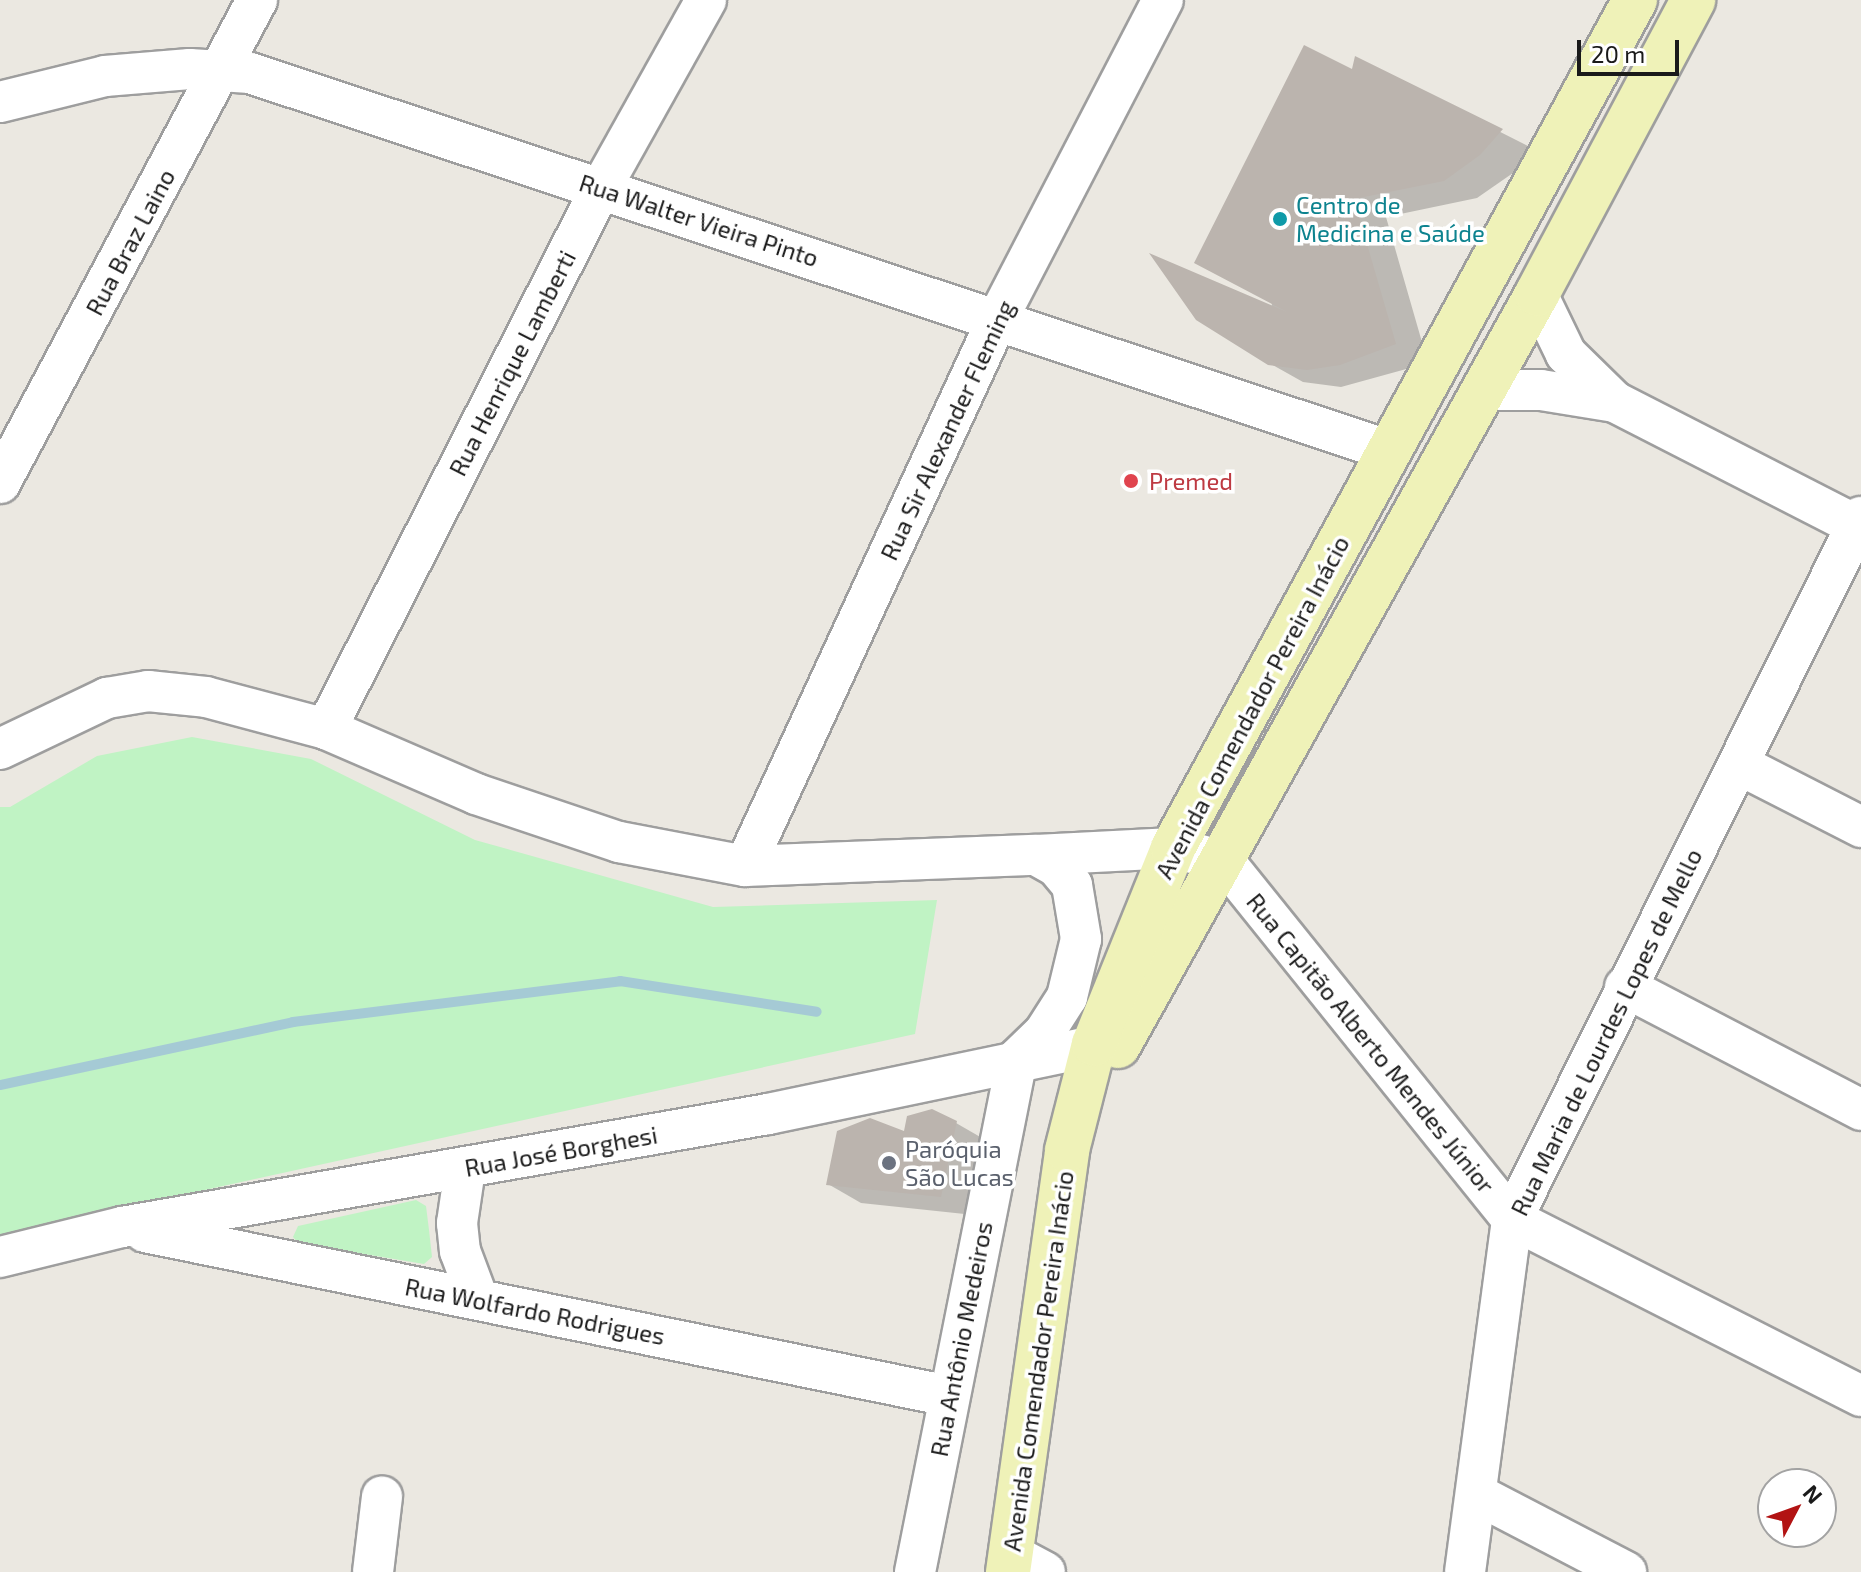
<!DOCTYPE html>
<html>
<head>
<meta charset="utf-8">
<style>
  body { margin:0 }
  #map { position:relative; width:1861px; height:1572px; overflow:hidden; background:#ebe8e1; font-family:"Exo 2",sans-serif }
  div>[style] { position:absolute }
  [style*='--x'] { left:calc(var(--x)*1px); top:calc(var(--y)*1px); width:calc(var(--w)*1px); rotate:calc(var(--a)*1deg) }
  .park>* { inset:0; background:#c0f3c4 }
  .shadow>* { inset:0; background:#0003 }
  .stream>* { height:10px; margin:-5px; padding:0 5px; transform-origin:5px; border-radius:5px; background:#a5cad5 }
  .building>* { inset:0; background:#bbb4ae }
  .roads { filter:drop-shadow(2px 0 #9e9e9e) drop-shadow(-2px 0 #9e9e9e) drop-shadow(0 2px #9e9e9e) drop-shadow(0 -2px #9e9e9e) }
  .minor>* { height:40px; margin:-20px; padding:0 20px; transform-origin:20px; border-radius:20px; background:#fff }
  .secondary>* { height:44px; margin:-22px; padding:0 22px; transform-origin:22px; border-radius:22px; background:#eff2b8 }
  .dots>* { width:22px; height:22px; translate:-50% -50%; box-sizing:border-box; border:4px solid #fff; border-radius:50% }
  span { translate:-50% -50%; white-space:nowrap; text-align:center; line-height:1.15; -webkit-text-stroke:7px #fff; paint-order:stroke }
  .culture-label { font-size:24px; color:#0d838f }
  .left { translate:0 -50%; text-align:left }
  .street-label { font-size:24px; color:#1a1a1a }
  .health-label { font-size:24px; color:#be3a42 }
  .worship-label { font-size:24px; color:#5b616d }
  .north { position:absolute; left:1757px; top:1468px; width:80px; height:80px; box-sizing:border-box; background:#fff; border:2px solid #a3a3a3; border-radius:50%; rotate:49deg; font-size:22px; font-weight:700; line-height:32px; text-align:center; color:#1a1a1a }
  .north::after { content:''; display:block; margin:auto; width:28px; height:36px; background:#b21313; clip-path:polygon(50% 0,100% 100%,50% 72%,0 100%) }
  .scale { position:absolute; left:1577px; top:40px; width:102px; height:36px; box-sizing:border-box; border:4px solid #1a1a1a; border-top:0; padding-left:10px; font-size:24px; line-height:28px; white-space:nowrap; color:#1a1a1a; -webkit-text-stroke:6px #fff; paint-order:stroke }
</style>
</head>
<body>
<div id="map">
  <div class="park">
    <i style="clip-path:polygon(192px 737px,311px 759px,475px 840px,713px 907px,937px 900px,915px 1034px,0 1235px,0 807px,10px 807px,97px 756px)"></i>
    <i style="clip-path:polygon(416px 1200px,426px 1206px,429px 1230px,432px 1257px,424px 1264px,298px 1243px,293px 1237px,298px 1226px)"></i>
  </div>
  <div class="shadow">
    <i style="clip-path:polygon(1356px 59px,1534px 149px,1513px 173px,1477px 198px,1386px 217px,1428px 363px,1341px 387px,1303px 382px,1269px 363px,1271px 307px)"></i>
    <i style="clip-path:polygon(956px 1123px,989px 1142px,974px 1215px,861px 1203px,828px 1184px)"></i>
  </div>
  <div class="stream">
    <i style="--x:0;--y:1085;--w:300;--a:-12.1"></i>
    <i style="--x:293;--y:1022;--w:330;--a:-7.1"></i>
    <i style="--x:620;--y:981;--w:199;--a:8.9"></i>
  </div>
  <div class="building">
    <i style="clip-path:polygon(1304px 45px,1352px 69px,1355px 56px,1503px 129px,1480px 155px,1444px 181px,1354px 199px,1396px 344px,1340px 365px,1307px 370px,1268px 365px,1196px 320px,1149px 253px,1287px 312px,1194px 263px)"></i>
    <i style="clip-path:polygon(932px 1109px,957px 1121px,941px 1197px,826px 1185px,837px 1131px,870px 1118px,904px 1131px,907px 1116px)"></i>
  </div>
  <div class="roads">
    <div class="minor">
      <i style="--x:0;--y:102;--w:108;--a:-13.9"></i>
      <i style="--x:105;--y:76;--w:85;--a:-4.7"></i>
      <i style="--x:190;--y:69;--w:60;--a:3.8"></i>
      <i style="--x:250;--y:73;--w:1198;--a:18.34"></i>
      <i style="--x:1482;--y:390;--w:59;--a:0"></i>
      <i style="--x:1541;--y:390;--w:75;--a:9.2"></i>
      <i style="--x:1615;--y:402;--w:69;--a:-135.6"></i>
      <i style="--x:1566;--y:354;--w:67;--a:-115.8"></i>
      <i style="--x:1615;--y:402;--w:276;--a:27.1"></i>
      <i style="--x:0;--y:483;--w:547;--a:-61.98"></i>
      <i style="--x:326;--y:729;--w:607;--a:-63.05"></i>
      <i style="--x:601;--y:188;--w:215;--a:-60.8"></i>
      <i style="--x:0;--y:749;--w:119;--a:-25.5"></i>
      <i style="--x:107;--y:698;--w:42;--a:-9.7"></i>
      <i style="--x:148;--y:691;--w:58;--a:5.9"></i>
      <i style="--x:206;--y:697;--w:124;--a:14.9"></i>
      <i style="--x:326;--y:729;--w:163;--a:23.4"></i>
      <i style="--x:476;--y:794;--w:151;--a:18.6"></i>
      <i style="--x:619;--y:842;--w:128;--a:10.8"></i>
      <i style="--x:745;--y:866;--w:291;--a:-2.2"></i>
      <i style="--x:1036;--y:855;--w:23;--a:29"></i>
      <i style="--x:1056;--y:866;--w:25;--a:50"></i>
      <i style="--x:1072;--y:885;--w:55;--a:80.5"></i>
      <i style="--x:1081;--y:939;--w:60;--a:103.6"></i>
      <i style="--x:1067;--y:997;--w:43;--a:122.6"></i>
      <i style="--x:1044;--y:1033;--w:37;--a:136"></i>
      <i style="--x:1740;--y:765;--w:136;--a:27.1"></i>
      <i style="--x:1036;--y:855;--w:137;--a:-2.9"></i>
      <i style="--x:1173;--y:848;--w:53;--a:14.3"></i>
      <i style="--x:1224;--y:861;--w:459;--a:51.2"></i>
      <i style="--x:1512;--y:1219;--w:391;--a:26.9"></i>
      <i style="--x:745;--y:866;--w:604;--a:-65.22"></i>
      <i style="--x:998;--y:318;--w:358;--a:-62.6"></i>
      <i style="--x:1625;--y:987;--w:266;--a:27.5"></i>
      <i style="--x:465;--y:1169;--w:55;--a:98.4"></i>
      <i style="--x:457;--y:1223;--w:28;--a:84"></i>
      <i style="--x:460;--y:1251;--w:51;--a:69.4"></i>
      <i style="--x:145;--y:1232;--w:821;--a:11.53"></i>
      <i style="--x:0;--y:1257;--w:126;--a:-13.8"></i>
      <i style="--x:122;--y:1227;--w:656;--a:-9.92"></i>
      <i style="--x:768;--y:1114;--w:361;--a:-11.8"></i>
      <i style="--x:1478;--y:1495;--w:167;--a:27.5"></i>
      <i style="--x:1013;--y:1555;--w:36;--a:28"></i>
      <i style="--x:373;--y:1572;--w:76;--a:-83.2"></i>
      <i style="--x:915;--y:1572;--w:523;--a:-78.75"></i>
      <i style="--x:1465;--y:1572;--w:356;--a:-82.4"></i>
      <i style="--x:1512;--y:1219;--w:784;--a:-63.57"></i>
    </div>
    <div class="secondary">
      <i style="--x:1118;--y:1046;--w:861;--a:-60.87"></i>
      <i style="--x:1537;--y:294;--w:333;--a:-62"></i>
      <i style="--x:1008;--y:1572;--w:426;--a:-82"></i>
      <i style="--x:1067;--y:1150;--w:109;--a:-75.7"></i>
      <i style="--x:1094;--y:1044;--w:211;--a:-68"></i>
      <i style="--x:1173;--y:848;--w:966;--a:-61.42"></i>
    </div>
  </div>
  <div class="dots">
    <i style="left:1280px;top:219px;background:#0f9aa8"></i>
    <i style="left:1131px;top:481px;background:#e0444e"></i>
    <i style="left:889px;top:1163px;background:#6b7280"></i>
  </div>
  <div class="culture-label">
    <span class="left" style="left:1296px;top:219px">Centro de<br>Medicina e Saúde</span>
  </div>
  <div class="street-label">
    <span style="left:699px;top:220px;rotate:18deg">Rua Walter Vieira Pinto</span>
    <span style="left:130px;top:242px;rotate:-62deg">Rua Braz Laino</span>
    <span style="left:512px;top:363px;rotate:-63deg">Rua Henrique Lamberti</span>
    <span style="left:947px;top:430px;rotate:-65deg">Rua Sir Alexander Fleming</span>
    <span style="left:1252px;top:707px;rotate:-62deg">Avenida Comendador Pereira Inácio</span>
    <span style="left:1606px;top:1032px;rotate:-64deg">Rua Maria de Lourdes Lopes de Mello</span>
    <span style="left:1371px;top:1043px;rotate:51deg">Rua Capitão Alberto Mendes Júnior</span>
    <span style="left:561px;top:1151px;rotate:-10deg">Rua José Borghesi</span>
    <span style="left:535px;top:1311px;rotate:11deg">Rua Wolfardo Rodrigues</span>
    <span style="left:961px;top:1339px;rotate:-79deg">Rua Antônio Medeiros</span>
    <span style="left:1038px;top:1361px;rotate:-82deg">Avenida Comendador Pereira Inácio</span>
  </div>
  <div class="health-label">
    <span class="left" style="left:1149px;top:481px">Premed</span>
  </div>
  <div class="worship-label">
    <span class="left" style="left:905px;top:1163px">Paróquia<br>São Lucas</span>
  </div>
  <div class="north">N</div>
  <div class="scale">20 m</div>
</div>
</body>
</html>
